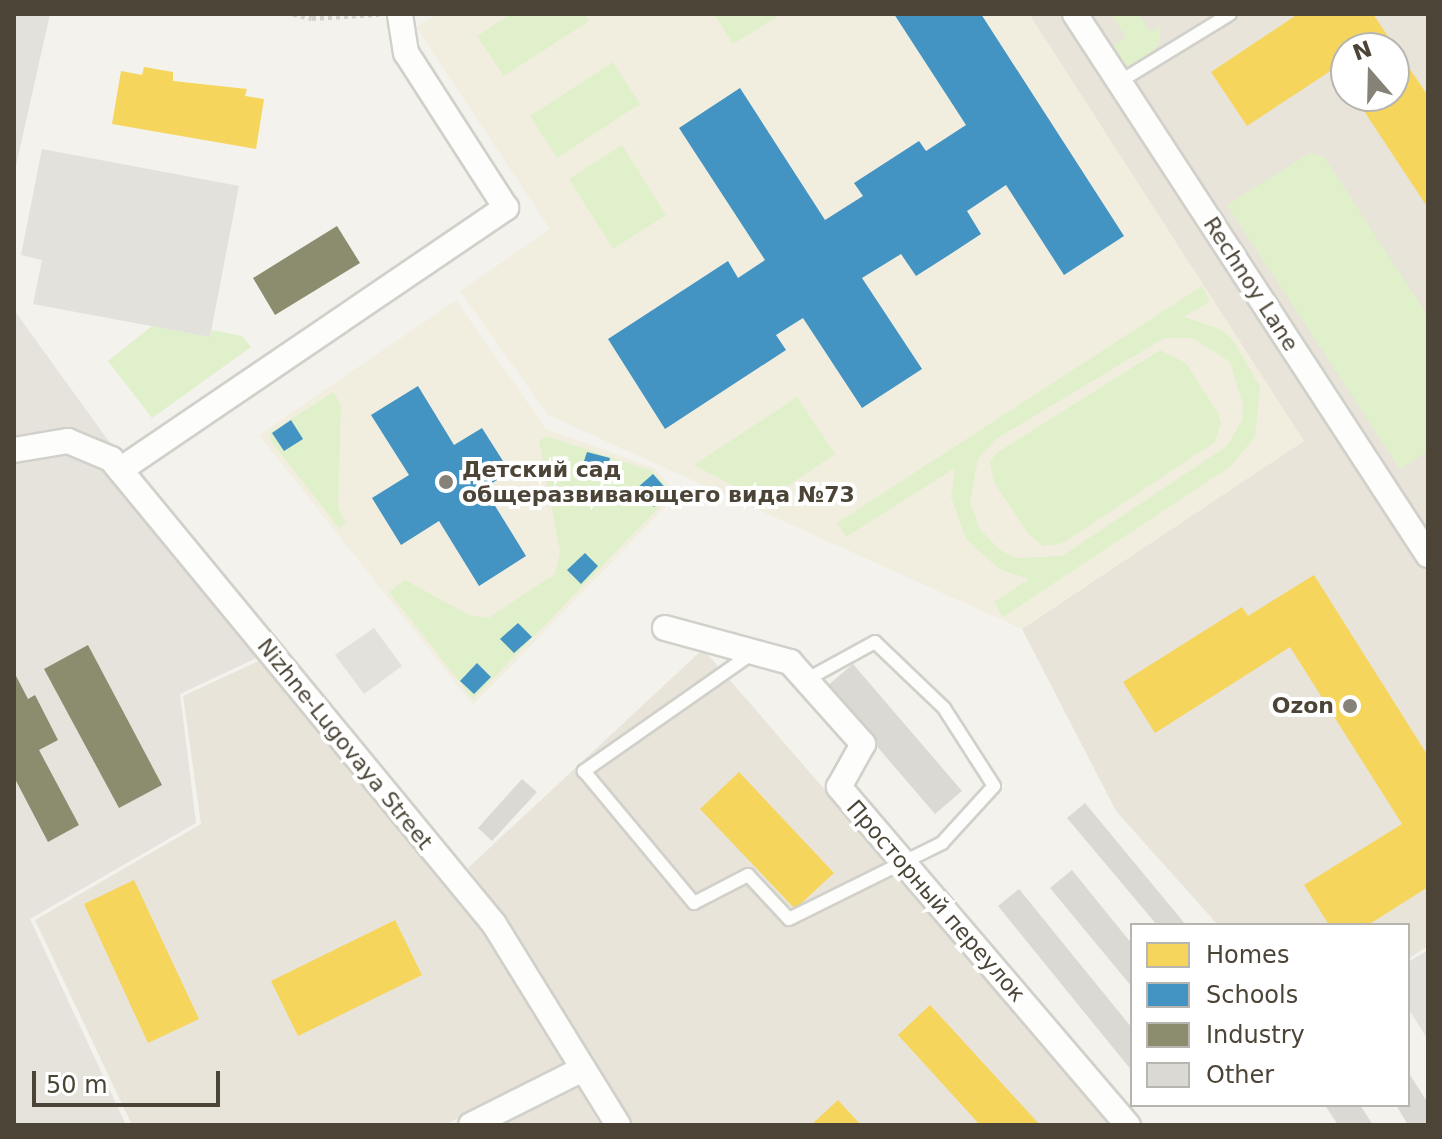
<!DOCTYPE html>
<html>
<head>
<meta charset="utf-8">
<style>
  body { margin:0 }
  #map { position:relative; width:1442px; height:1139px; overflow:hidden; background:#f3f2ed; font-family:"DejaVu Sans",sans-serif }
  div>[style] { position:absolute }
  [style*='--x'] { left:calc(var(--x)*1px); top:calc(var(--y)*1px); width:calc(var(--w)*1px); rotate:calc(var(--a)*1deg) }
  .residential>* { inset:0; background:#e8e4da }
  .industrial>* { inset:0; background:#e6e2dc }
  .education>* { inset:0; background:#f2eedf }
  .green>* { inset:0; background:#dff0cb }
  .parking>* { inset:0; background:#e3e1dc }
  .homes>* { inset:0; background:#f6d55c }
  .schools>* { inset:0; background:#4393c3 }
  .industry>* { inset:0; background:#8c8c6e }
  .building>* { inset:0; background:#dbd9d3 }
  .path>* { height:5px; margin-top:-2.5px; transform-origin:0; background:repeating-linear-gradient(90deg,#d3d2cb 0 4px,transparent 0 8px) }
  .roads { filter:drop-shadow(2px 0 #d1d0ca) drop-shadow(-2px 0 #d1d0ca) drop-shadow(0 2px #d1d0ca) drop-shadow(0 -2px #d1d0ca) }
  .lane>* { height:12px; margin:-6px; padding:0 6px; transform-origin:6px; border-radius:6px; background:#fdfdfc }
  .street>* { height:24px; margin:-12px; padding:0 12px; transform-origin:12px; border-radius:12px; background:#fdfdfc }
  .dots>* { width:22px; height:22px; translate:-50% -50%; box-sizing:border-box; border:4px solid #fff; border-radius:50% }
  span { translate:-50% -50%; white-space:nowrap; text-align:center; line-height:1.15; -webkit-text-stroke:8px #fff; paint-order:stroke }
  .street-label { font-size:22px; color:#4c4537 }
  .poi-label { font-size:22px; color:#4c4537; font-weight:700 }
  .left { translate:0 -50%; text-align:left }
  .right { translate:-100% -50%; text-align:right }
  .frame { position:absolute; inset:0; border:16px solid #4c4537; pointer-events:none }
  .legend { position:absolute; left:1130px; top:923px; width:280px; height:184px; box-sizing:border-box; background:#fff; border:2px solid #b7b5af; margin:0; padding:10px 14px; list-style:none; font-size:24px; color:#4c4537 }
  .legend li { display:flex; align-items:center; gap:16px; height:40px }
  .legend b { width:40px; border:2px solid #b7b5af }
  .north { position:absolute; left:1330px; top:32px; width:80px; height:80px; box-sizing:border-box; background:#fff; border:2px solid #b7b5af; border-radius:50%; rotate:340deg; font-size:22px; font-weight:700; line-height:32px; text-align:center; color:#4c4537 }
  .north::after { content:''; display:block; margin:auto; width:28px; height:36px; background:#868277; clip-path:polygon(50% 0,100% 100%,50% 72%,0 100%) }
  .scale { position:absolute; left:32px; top:1071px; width:188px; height:36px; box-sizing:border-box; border:4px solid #4c4537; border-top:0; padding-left:10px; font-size:24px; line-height:28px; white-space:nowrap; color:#4c4537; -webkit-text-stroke:6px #fff; paint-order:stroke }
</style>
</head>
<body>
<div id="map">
  <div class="residential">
    <i style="clip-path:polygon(evenodd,1029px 14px,1428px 14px,1428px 946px,1408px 959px,1408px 925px,1218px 925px,1116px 811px,1022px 629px,1303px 441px,1029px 14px,1346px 48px,1394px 48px,1394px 96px,1346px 96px,1346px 48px)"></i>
    <i style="clip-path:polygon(703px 649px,1115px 1125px,632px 1125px,504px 915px,468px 868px)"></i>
    <i style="clip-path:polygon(265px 658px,485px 931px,565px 1066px,444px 1125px,132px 1125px,35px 920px,201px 824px,183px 696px)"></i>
    <i style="clip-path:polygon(578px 1087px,600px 1125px,503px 1125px,578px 1088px)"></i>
  </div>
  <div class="industrial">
    <i style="clip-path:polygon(14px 310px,263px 655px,180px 694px,196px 823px,30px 919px,126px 1125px,14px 1125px)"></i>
  </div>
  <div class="education">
    <i style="clip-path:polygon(436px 14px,1029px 14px,1304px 441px,1022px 629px,548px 415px,460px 291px,550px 229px,416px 27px)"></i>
    <i style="clip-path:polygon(456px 300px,546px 429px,654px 468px,678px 494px,473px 705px,259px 435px)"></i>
  </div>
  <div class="green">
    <i style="clip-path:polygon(511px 14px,584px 14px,589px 21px,504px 76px,477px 36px)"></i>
    <i style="clip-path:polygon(714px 14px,781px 14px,733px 44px)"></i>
    <i style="clip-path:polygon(1111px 14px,1139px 14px,1151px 32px,1160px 26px,1160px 42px,1146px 62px,1126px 66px,1116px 58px,1111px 47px,1126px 37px)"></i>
    <i style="clip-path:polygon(613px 62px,640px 104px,557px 158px,530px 116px)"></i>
    <i style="clip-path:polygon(622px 145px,666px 215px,613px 249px,569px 179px)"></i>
    <i style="clip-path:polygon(1310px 153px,1324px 157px,1428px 316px,1428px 451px,1400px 469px,1227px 205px)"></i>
    <i style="clip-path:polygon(evenodd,1202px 286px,1210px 301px,1184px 317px,1220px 329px,1232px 339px,1260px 386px,1255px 437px,1231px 466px,1003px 617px,994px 602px,1029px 579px,999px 569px,966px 539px,951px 497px,955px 468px,846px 537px,837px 523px,1202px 286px,1164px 338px,1193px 338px,1230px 362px,1243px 405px,1242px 420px,1227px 446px,1062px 556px,1015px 558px,1000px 550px,980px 529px,970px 503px,978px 459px,996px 439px,1164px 338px)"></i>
    <i style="clip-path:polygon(152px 326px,210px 337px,212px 330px,242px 336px,251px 347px,152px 418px,108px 361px)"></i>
    <i style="clip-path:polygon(1160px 350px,1186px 363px,1218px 413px,1221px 422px,1215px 442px,1063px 543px,1043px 546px,1029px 535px,994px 482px,990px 463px,995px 454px)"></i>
    <i style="clip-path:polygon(333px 392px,341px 405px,338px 507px,346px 523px,339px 528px,271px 441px,270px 433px)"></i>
    <i style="clip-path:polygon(797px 397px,835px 454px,764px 502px,694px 465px)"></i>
    <i style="clip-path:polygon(546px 436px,652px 471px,672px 494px,473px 699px,389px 592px,405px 580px,469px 615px,488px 618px,555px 574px,560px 551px,539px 441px)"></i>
  </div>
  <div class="parking">
    <i style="clip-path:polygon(14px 14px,50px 14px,14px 175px)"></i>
    <i style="clip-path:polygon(42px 149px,239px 186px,210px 337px,33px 304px,42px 260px,21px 255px)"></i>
    <i style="clip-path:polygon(374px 628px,402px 666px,364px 694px,335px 655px)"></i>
    <i style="clip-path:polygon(1428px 950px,1428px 1040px,1408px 1008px,1408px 962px)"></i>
  </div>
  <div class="homes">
    <i style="clip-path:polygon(1298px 14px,1373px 14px,1428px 96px,1428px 208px,1354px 96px,1394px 96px,1394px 48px,1346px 48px,1346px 84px,1335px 68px,1247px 126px,1211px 72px)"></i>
    <i style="clip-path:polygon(144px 67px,173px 72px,173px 81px,247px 89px,245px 96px,264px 99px,256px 149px,112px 124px,121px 71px,142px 75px)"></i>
    <i style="clip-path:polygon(1314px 575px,1428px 756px,1428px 887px,1368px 925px,1329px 925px,1304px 885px,1402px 824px,1290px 647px,1155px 733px,1123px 682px,1242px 607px,1248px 616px)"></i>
    <i style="clip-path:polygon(739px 772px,834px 873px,795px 909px,700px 809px)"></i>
    <i style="clip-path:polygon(134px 880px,199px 1019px,148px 1043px,84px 904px)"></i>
    <i style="clip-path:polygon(395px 920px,422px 975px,298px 1036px,271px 981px)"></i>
    <i style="clip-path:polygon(930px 1005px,1040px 1125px,980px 1125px,898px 1035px)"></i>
    <i style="clip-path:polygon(838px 1100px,861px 1125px,811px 1125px)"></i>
  </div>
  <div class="schools">
    <i style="clip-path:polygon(894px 14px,981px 14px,1124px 236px,1064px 275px,1006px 185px,967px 211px,981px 234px,949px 255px,916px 276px,901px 254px,862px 278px,922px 369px,862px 408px,803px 318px,776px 335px,786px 350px,665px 429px,608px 339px,728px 261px,738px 278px,765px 260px,679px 128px,740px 88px,825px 220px,863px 196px,854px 183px,919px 141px,926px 151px,966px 125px)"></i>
    <i style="clip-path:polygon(418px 386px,454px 445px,482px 428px,510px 472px,484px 488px,526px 556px,479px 586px,439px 521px,401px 545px,372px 498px,409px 475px,371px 415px)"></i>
    <i style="clip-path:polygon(291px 420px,303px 439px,284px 451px,272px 433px)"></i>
    <i style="clip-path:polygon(587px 452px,610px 458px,605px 477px,581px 470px)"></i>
    <i style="clip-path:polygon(653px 474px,669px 492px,654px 507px,637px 488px)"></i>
    <i style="clip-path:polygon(585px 553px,598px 566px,581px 584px,567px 570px)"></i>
    <i style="clip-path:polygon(518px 623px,532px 637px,514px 653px,500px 639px)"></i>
    <i style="clip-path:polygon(477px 663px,491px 677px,474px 694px,460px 681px)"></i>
  </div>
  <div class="industry">
    <i style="clip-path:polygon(337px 226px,360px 263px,275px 315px,253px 278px)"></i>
    <i style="clip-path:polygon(88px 645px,162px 785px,119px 808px,44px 669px)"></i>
    <i style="clip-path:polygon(14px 672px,28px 699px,35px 695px,58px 740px,39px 750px,79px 825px,48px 842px,14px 777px)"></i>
  </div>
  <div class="building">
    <i style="clip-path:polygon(853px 664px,962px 791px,935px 814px,826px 687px)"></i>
    <i style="clip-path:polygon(522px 779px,537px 792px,492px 841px,478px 828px)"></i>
    <i style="clip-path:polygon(1085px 803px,1186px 925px,1157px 925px,1067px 818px)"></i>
    <i style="clip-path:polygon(1072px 870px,1132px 944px,1132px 987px,1050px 888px)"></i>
    <i style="clip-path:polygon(1019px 889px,1132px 1028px,1132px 1071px,998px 906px)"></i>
    <i style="clip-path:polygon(1408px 1072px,1428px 1103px,1428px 1125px,1408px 1125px,1396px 1105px,1408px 1105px)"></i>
    <i style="clip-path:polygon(1325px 1105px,1360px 1105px,1373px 1125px,1338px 1125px)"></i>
  </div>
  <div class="path">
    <i style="--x:293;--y:14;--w:19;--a:12"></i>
    <i style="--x:312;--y:18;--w:67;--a:-3.4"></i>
  </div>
  <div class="roads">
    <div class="lane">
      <i style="--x:1119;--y:82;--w:130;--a:-31.5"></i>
      <i style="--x:754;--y:652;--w:208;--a:145"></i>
      <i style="--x:584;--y:771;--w:172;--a:50.2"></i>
      <i style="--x:694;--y:903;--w:61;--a:-27.4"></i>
      <i style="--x:748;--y:875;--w:60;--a:47"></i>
      <i style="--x:789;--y:919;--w:171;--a:-26.4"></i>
      <i style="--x:942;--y:843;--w:77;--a:-47.6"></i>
      <i style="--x:994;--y:786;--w:93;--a:-122.7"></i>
      <i style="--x:944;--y:708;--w:95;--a:-136.3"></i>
      <i style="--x:875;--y:642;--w:79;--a:151.2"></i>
    </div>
    <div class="street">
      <i style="--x:1075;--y:14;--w:646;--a:56.88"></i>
      <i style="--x:14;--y:450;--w:55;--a:-9.5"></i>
      <i style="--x:68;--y:441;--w:47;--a:22.7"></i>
      <i style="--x:111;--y:459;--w:602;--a:50.52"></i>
      <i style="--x:494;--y:924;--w:236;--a:58.3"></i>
      <i style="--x:120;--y:470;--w:467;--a:-34.2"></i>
      <i style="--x:506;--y:208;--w:184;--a:-122.8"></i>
      <i style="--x:406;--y:53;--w:39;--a:-99"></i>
      <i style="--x:665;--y:628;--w:130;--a:15.2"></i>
      <i style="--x:790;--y:662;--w:110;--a:48.3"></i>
      <i style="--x:863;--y:744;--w:49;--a:119.2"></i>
      <i style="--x:839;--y:787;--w:445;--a:49.5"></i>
      <i style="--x:471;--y:1125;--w:125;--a:-26.6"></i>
    </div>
  </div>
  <div class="dots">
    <i style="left:446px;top:482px;background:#868277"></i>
    <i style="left:1350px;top:706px;background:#868277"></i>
  </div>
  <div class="street-label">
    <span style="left:1251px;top:284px;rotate:57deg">Rechnoy Lane</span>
    <span style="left:345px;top:744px;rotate:51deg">Nizhne-Lugovaya Street</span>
    <span style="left:936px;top:901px;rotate:49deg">Просторный переулок</span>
  </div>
  <div class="poi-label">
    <span class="left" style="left:462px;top:482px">Детский сад<br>общеразвивающего вида №73</span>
    <span class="right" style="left:1334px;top:706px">Ozon</span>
  </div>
  <div class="frame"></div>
  <ul class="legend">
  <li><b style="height:22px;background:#f6d55c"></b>Homes</li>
  <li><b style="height:22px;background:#4393c3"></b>Schools</li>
  <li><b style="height:22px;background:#8c8c6e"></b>Industry</li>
  <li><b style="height:22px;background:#dbd9d3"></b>Other</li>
  </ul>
  <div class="north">N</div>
  <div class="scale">50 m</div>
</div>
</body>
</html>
